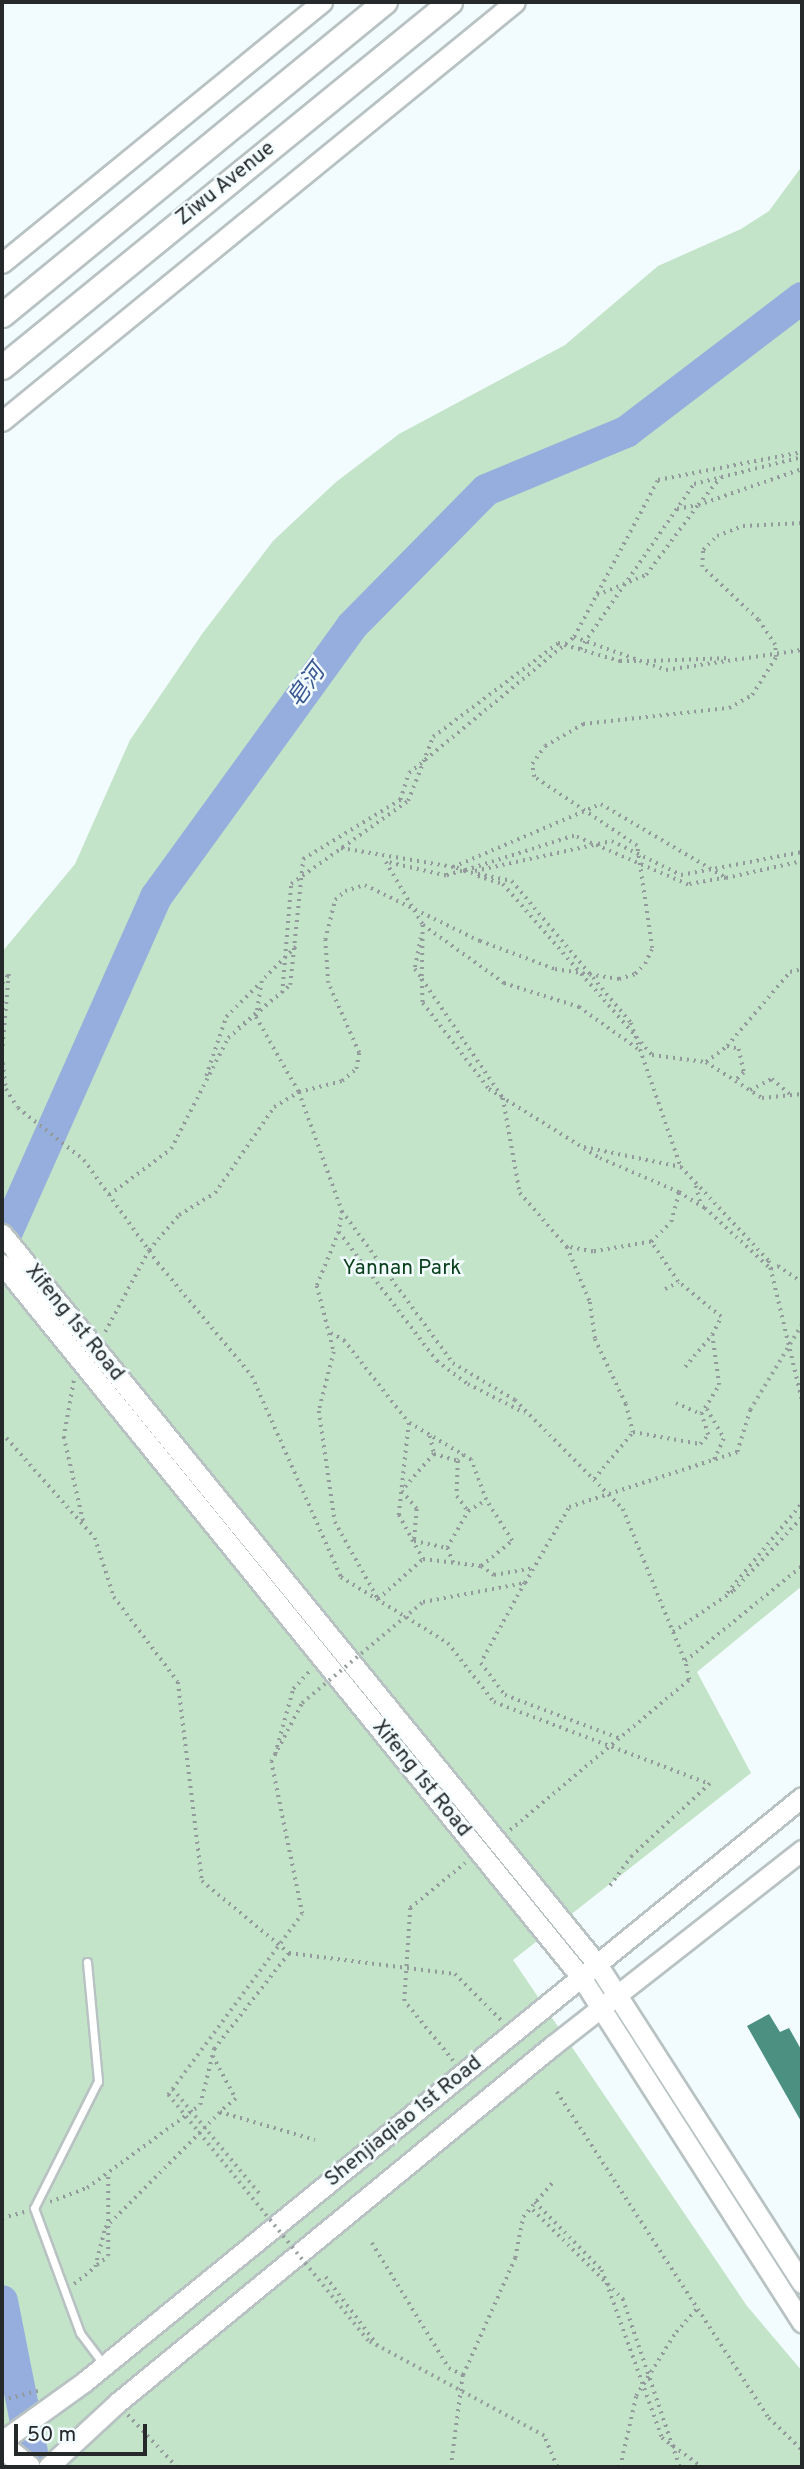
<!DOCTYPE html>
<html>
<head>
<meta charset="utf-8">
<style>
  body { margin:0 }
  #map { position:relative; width:804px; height:2469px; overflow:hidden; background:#f2fcfe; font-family:Overpass,"Noto Sans SC",sans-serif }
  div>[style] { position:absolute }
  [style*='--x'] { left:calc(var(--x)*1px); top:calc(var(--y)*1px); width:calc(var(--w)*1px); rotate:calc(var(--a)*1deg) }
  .green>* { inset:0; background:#c3e4c8 }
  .river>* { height:32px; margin:-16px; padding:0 16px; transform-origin:16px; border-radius:16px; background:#95aedd }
  .building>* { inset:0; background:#4b9081 }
  .path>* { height:3.5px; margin-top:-1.75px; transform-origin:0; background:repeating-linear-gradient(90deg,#939a9b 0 2px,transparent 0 7px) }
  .roads { filter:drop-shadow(2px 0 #b8c2c3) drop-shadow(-2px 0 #b8c2c3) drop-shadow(0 2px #b8c2c3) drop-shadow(0 -2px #b8c2c3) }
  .service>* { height:7px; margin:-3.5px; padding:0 3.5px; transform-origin:3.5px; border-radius:3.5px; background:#fff }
  .secondary>* { height:19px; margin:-9.5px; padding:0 9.5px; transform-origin:9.5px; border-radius:9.5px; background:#fff }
  .primary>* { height:23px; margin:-11.5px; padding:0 11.5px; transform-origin:11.5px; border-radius:11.5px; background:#fff }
  .trunk>* { height:23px; margin:-11.5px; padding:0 11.5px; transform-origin:11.5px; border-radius:11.5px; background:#fff }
  .path-bridge>* { height:3.5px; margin-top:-1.75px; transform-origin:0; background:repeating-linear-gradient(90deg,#939a9b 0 2px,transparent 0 7px) }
  span { translate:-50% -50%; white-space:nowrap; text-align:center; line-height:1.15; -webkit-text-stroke:5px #f2fcfe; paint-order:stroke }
  .street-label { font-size:21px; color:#252929 }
  .park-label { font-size:21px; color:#0a401b }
  .water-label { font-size:23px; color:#385691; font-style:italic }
  .frame { position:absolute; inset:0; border:4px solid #252929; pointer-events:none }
  .scale { position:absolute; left:14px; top:2424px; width:133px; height:32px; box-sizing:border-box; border:4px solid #252929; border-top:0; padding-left:9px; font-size:21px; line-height:24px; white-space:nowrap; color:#252929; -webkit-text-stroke:5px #f2fcfe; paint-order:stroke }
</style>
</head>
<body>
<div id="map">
  <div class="green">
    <i style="clip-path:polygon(802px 166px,802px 1586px,697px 1672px,751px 1773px,513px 1960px,747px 2306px,802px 2371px,802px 2467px,61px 2467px,2px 2427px,2px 952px,75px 864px,130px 740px,202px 634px,273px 541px,336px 482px,399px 434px,565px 345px,658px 266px,741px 229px,769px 211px)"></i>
  </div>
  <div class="river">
    <i style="--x:2;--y:1243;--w:379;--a:-66"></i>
    <i style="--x:156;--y:897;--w:334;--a:-54.1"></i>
    <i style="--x:352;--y:626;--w:191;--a:-45.4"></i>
    <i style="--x:486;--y:490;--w:152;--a:-22.5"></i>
    <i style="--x:626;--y:432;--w:221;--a:-37.3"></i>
    <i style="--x:2;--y:2301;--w:169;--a:78.8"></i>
  </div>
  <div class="building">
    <i style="clip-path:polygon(769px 2014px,780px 2032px,789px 2028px,802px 2051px,802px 2123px,747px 2026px)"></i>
  </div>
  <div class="path">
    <i style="--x:677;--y:509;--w:21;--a:-11"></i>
    <i style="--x:698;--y:505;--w:36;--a:-51"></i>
    <i style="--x:597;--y:595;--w:53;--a:-22.2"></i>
    <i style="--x:646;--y:575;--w:87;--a:-53.4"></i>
    <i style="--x:698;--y:505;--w:110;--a:-19.1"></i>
    <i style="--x:574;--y:637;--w:178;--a:-61.9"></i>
    <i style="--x:658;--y:480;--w:147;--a:-11"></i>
    <i style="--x:580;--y:649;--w:201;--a:-55.4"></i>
    <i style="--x:694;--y:484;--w:111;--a:-14"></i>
    <i style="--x:647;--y:661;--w:83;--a:-2.1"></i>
    <i style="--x:341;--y:848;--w:114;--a:9.6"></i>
    <i style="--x:462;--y:871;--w:17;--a:163"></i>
    <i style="--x:446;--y:876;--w:62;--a:-166.9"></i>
    <i style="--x:386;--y:862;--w:73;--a:59.6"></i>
    <i style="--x:423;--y:925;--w:100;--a:35.6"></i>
    <i style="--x:504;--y:983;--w:79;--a:17.7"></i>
    <i style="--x:579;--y:1007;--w:72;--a:35.4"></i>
    <i style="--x:465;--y:871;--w:13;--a:-162"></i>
    <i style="--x:453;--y:867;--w:161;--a:-23.1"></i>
    <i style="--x:601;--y:804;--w:145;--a:30.6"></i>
    <i style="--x:726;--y:878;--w:78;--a:-12.6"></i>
    <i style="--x:475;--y:871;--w:140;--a:-12.4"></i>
    <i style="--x:612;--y:841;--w:77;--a:26.2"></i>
    <i style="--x:681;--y:875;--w:123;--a:-10.8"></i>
    <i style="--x:478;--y:876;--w:26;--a:18"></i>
    <i style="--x:503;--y:884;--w:227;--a:48.9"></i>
    <i style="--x:652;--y:1055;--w:54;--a:7.4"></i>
    <i style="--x:706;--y:1062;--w:67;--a:32.7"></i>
    <i style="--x:762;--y:1098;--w:40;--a:-5.7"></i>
    <i style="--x:726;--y:878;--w:39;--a:170"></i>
    <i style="--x:688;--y:885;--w:124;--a:-156.7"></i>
    <i style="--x:574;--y:836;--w:115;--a:162.3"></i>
    <i style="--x:464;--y:871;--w:49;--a:11.8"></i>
    <i style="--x:512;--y:881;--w:185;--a:50"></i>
    <i style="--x:631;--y:1023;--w:152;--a:70.9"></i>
    <i style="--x:681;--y:1167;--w:129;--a:46.9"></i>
    <i style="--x:769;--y:1261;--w:143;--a:76.6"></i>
    <i style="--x:423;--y:925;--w:54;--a:91.1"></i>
    <i style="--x:422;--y:979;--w:144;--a:55.8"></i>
    <i style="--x:503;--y:1098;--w:97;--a:79.9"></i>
    <i style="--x:520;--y:1193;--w:72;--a:49"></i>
    <i style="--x:567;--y:1247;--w:60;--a:67.3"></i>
    <i style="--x:590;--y:1302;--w:37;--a:82"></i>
    <i style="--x:595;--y:1339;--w:72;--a:64.5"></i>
    <i style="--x:626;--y:1404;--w:29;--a:76"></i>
    <i style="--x:633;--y:1432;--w:68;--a:10.2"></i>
    <i style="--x:700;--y:1444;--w:12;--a:-48"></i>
    <i style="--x:708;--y:1435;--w:22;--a:-108"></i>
    <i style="--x:701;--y:1414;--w:34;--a:-58"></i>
    <i style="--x:719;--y:1385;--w:50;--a:-98"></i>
    <i style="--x:712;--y:1335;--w:20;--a:-63"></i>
    <i style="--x:721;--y:1317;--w:55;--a:-140.9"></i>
    <i style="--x:678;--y:1282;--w:48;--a:-124"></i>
    <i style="--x:651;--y:1242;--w:59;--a:170.2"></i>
    <i style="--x:593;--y:1252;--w:26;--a:-169"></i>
    <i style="--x:421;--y:938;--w:32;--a:101"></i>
    <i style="--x:415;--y:969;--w:12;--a:55"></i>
    <i style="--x:422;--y:979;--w:24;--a:88"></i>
    <i style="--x:423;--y:1003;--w:108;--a:52.5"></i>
    <i style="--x:489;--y:1089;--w:131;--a:31.9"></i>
    <i style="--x:600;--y:1158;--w:86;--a:23.3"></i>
    <i style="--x:296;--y:947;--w:48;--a:135"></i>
    <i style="--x:262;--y:981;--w:36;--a:99"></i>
    <i style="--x:256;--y:1017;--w:86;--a:60.2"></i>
    <i style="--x:299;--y:1092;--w:127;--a:70.1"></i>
    <i style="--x:342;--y:1211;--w:21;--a:98"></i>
    <i style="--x:339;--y:1232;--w:58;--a:112.2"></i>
    <i style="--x:317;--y:1286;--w:68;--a:75.6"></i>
    <i style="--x:334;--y:1352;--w:61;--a:104.3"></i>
    <i style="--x:319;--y:1411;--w:112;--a:81.8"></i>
    <i style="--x:335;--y:1522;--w:88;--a:60.8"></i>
    <i style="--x:378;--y:1599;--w:60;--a:-41.6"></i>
    <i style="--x:2;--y:983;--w:11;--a:-52"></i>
    <i style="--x:9;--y:974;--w:82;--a:94.9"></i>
    <i style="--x:2;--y:1056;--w:33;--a:83"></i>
    <i style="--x:6;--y:1089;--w:22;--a:58"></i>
    <i style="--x:18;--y:1108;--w:84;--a:38.2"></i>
    <i style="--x:84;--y:1160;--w:127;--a:54.3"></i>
    <i style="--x:158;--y:1263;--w:147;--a:50.2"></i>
    <i style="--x:252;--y:1376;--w:220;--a:66.1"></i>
    <i style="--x:341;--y:1577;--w:126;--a:31.7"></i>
    <i style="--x:448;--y:1643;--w:75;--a:52.1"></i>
    <i style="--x:494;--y:1702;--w:231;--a:20.8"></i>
    <i style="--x:710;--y:1784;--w:106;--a:137.3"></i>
    <i style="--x:632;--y:1856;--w:37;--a:126"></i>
    <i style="--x:282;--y:993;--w:109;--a:-85.3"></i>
    <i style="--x:291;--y:884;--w:143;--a:-35.4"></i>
    <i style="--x:408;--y:801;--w:69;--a:-68.7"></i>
    <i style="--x:433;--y:737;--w:156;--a:-36.9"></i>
    <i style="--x:558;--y:643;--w:65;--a:16.2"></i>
    <i style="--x:620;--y:661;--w:20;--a:0"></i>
    <i style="--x:238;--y:1028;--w:45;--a:-39.6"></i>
    <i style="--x:727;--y:1046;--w:12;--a:14"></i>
    <i style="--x:739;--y:1049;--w:25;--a:78"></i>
    <i style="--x:744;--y:1073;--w:12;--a:138"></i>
    <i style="--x:706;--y:1062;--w:26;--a:-37"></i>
    <i style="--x:727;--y:1046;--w:97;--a:-49.6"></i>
    <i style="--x:790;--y:972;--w:12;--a:-14"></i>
    <i style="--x:206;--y:1076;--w:62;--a:-71.3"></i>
    <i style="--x:226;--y:1017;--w:49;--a:-45"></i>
    <i style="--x:750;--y:1090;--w:25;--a:-27"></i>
    <i style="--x:772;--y:1079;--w:23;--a:40"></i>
    <i style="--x:584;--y:1147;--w:99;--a:11.7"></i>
    <i style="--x:696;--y:1186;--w:20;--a:75"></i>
    <i style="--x:109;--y:1195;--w:77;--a:-36.6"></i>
    <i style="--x:171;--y:1149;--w:125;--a:-62.8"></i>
    <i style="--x:228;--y:1038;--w:82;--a:-40.5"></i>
    <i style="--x:290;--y:985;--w:127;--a:-84.1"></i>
    <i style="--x:303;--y:859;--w:114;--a:-31.3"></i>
    <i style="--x:400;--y:800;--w:28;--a:-72"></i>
    <i style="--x:409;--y:773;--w:214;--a:-39.5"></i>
    <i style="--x:574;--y:637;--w:98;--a:19.7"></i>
    <i style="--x:666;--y:670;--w:137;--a:-8.4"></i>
    <i style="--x:342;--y:1211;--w:188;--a:53.9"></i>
    <i style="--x:453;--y:1363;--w:72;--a:30.8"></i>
    <i style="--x:515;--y:1400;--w:153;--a:45.3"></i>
    <i style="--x:623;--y:1509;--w:164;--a:67.8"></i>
    <i style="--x:339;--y:1232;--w:162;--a:52.8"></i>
    <i style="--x:437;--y:1361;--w:39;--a:37"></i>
    <i style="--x:468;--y:1384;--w:64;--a:27"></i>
    <i style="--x:651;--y:1242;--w:28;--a:-45"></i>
    <i style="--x:671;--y:1222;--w:31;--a:-75"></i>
    <i style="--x:679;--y:1192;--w:31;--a:32"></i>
    <i style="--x:705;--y:1208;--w:90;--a:42.7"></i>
    <i style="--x:771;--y:1269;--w:8;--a:-23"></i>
    <i style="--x:778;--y:1266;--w:29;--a:34"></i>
    <i style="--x:665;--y:1289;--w:15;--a:-28"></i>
    <i style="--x:105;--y:1332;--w:93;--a:-61.8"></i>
    <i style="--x:149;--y:1250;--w:46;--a:-49.4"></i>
    <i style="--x:179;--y:1215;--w:42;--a:-31.4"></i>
    <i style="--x:215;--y:1193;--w:104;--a:-55.5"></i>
    <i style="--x:274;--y:1107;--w:29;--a:-31"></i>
    <i style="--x:299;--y:1092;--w:44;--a:-14.3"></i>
    <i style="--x:342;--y:1081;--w:18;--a:-41"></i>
    <i style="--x:356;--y:1069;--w:16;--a:-79"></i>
    <i style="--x:359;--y:1053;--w:77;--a:-113.9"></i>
    <i style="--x:328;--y:983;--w:43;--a:-94"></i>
    <i style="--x:325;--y:940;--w:41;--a:-76"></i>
    <i style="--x:335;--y:900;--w:13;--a:-42"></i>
    <i style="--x:345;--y:891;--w:21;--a:-17"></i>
    <i style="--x:365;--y:885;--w:128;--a:26"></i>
    <i style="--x:480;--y:941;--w:80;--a:20.5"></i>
    <i style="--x:555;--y:969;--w:65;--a:8.9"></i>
    <i style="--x:619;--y:979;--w:17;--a:-17"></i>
    <i style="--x:635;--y:974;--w:14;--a:-45"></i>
    <i style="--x:645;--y:964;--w:17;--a:-66"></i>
    <i style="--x:652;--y:948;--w:103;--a:-98.4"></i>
    <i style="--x:637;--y:846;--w:124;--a:-146.2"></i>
    <i style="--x:534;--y:777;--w:13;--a:-99"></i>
    <i style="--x:532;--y:764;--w:22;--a:-54"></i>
    <i style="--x:545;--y:746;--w:44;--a:-30.1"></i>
    <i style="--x:583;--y:724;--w:147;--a:-6.3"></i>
    <i style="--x:729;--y:708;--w:26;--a:-29"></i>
    <i style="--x:752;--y:695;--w:45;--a:-57.7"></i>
    <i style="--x:776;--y:657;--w:12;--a:-95"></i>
    <i style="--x:775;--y:645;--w:30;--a:-124"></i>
    <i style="--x:758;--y:620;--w:77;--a:-136.6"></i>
    <i style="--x:702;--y:567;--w:17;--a:-87"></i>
    <i style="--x:703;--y:550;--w:20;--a:-45"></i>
    <i style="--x:717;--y:536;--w:28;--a:-21"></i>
    <i style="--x:743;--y:526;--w:59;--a:-2.9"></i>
    <i style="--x:331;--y:1333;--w:15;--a:28"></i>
    <i style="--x:344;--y:1340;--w:105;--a:51.9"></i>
    <i style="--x:685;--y:1367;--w:42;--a:-49.8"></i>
    <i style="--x:74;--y:1381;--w:57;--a:100.1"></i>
    <i style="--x:64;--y:1437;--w:89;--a:77.1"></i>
    <i style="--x:676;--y:1403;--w:27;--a:24"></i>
    <i style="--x:707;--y:1409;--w:34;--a:60"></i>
    <i style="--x:724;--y:1439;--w:23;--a:115"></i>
    <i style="--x:2;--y:1433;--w:140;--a:48.5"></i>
    <i style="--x:95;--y:1538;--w:62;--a:72.1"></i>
    <i style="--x:114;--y:1597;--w:106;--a:53"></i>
    <i style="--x:178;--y:1682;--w:200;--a:83.1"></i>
    <i style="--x:202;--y:1881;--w:113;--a:39.6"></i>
    <i style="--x:289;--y:1953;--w:167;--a:7.2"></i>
    <i style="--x:455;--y:1974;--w:66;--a:45"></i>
    <i style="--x:430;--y:1436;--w:18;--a:77"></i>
    <i style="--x:434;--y:1454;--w:25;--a:16"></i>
    <i style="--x:434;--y:1454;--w:49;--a:130.9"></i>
    <i style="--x:402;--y:1491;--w:23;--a:50"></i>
    <i style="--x:417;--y:1509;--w:32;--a:95"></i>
    <i style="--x:414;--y:1541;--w:34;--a:12"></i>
    <i style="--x:464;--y:1455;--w:8;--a:135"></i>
    <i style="--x:458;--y:1461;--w:35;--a:92"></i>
    <i style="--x:457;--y:1496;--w:19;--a:54"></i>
    <i style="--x:594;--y:1479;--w:61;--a:-50.3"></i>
    <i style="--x:453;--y:1563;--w:16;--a:-112"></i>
    <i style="--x:447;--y:1548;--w:43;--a:-60.4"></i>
    <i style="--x:468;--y:1511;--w:21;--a:-31"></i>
    <i style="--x:481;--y:1566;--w:40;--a:-39"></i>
    <i style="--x:512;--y:1541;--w:49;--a:-122.4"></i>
    <i style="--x:486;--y:1500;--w:43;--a:-110.6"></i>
    <i style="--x:471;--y:1460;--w:72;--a:-149.2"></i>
    <i style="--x:409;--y:1423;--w:93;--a:96.2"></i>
    <i style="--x:399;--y:1515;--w:50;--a:61.4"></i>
    <i style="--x:423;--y:1559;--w:58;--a:6.9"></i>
    <i style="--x:481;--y:1566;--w:16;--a:35"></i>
    <i style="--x:494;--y:1575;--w:41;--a:-9.9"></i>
    <i style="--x:525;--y:1583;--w:91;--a:118.8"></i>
    <i style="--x:481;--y:1663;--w:40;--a:53"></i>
    <i style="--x:505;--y:1695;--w:122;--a:20.7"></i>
    <i style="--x:727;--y:1593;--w:117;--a:-50.2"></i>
    <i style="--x:673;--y:1632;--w:73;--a:-34.3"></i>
    <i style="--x:733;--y:1591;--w:101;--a:-47"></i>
    <i style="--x:275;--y:1754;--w:67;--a:-74.5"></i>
    <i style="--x:293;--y:1689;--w:26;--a:-47"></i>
    <i style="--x:510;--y:1830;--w:234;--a:-40"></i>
    <i style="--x:689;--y:1680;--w:19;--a:-102"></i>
    <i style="--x:685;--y:1661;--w:151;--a:-39.1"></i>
    <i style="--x:213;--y:2056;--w:49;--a:61.9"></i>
    <i style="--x:236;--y:2099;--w:21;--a:141"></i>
    <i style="--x:453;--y:2061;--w:77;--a:-129.2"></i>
    <i style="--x:404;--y:2001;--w:93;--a:-86.3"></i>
    <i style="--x:410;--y:1908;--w:71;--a:-39.3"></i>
    <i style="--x:557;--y:2092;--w:389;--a:57"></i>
    <i style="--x:769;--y:2418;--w:46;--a:44.1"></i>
    <i style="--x:50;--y:2202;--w:40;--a:-21"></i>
    <i style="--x:87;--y:2188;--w:140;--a:-36.3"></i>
    <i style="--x:200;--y:2105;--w:58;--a:-76"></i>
    <i style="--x:214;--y:2049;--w:122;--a:-52"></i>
    <i style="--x:535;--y:2202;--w:95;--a:45.4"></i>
    <i style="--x:602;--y:2270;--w:178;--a:70.3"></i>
    <i style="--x:662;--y:2438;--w:49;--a:35.9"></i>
    <i style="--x:533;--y:2210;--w:127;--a:44.7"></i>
    <i style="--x:623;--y:2299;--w:177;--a:71.3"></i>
    <i style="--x:2;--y:2218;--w:23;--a:-15"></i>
    <i style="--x:372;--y:2243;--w:147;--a:58.4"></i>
    <i style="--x:449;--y:2368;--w:16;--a:27"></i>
    <i style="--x:463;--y:2375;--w:93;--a:97.4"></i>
    <i style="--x:97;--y:2265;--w:14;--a:-39"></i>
    <i style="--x:108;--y:2256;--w:83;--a:-90"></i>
    <i style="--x:326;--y:2277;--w:88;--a:52.9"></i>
    <i style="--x:74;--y:2284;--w:27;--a:-39"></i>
    <i style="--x:95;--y:2267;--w:40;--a:-75.6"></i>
    <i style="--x:105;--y:2228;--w:163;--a:-45.2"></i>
    <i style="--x:220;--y:2112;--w:99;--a:16.4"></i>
    <i style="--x:463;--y:2375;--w:128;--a:-66"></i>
    <i style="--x:515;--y:2258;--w:42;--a:-79"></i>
    <i style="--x:523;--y:2217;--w:46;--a:-49.4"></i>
    <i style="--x:2;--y:2400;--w:37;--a:-14"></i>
    <i style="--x:128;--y:2415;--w:71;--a:46.7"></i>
    <i style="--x:620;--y:2467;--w:73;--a:-77.3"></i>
    <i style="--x:636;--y:2396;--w:75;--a:-58"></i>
    <i style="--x:676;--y:2332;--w:31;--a:-48"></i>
  </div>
  <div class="roads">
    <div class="service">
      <i style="--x:87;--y:1962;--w:120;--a:84.7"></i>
      <i style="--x:98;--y:2081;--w:142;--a:116.7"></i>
      <i style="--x:34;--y:2208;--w:133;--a:69.8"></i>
      <i style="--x:80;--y:2333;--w:40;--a:53"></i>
    </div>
    <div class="secondary">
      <i style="--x:2;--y:263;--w:413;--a:-39.2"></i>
      <i style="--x:2;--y:421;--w:662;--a:-39.24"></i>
      <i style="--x:2;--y:1234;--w:942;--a:50.82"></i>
      <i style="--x:597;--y:1964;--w:379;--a:57.3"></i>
      <i style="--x:2;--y:1264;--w:918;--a:50.92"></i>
      <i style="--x:581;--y:1977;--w:410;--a:57.4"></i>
      <i style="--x:2;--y:2441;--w:101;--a:-35.7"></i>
      <i style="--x:84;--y:2382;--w:926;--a:-39.17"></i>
      <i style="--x:48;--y:2467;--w:94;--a:-42.8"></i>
      <i style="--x:117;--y:2403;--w:563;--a:-39.38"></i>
      <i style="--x:552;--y:2046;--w:318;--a:-38.1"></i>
    </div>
    <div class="primary">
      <i style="--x:2;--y:315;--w:495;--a:-39.3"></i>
      <i style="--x:2;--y:367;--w:578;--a:-39.17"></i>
    </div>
    <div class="trunk">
      <i style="--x:2;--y:2446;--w:33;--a:39"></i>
    </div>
  </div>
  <div class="path-bridge">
    <i style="--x:173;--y:2089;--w:136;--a:50.4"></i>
    <i style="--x:557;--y:2467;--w:34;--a:-113"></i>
    <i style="--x:544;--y:2436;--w:200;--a:-151.6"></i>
    <i style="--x:368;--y:2341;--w:317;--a:-129.1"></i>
    <i style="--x:168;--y:2095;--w:225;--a:-53.5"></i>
    <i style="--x:302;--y:1914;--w:155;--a:-101.5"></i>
    <i style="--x:271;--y:1762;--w:67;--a:-62.3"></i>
    <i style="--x:302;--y:1703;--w:158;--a:-39.9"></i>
    <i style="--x:423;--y:1602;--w:104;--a:-10.6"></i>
    <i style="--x:525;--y:1583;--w:88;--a:-59.9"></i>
    <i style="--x:569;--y:1507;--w:177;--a:-18.1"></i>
    <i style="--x:737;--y:1452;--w:44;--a:-72.8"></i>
    <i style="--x:750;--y:1410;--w:100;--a:-58.8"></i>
  </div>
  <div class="street-label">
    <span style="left:226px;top:184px;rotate:-39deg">Ziwu Avenue</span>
    <span style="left:74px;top:1323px;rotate:51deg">Xifeng 1st Road</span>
    <span style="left:421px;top:1779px;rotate:51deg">Xifeng 1st Road</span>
    <span style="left:404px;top:2122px;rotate:-39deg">Shenjiaqiao 1st Road</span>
  </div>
  <div class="park-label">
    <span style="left:402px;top:1269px">Yannan Park</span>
  </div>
  <div class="water-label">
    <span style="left:308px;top:687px;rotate:-54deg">皂河</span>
  </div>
  <div class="frame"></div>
  <div class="scale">50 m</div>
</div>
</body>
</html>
